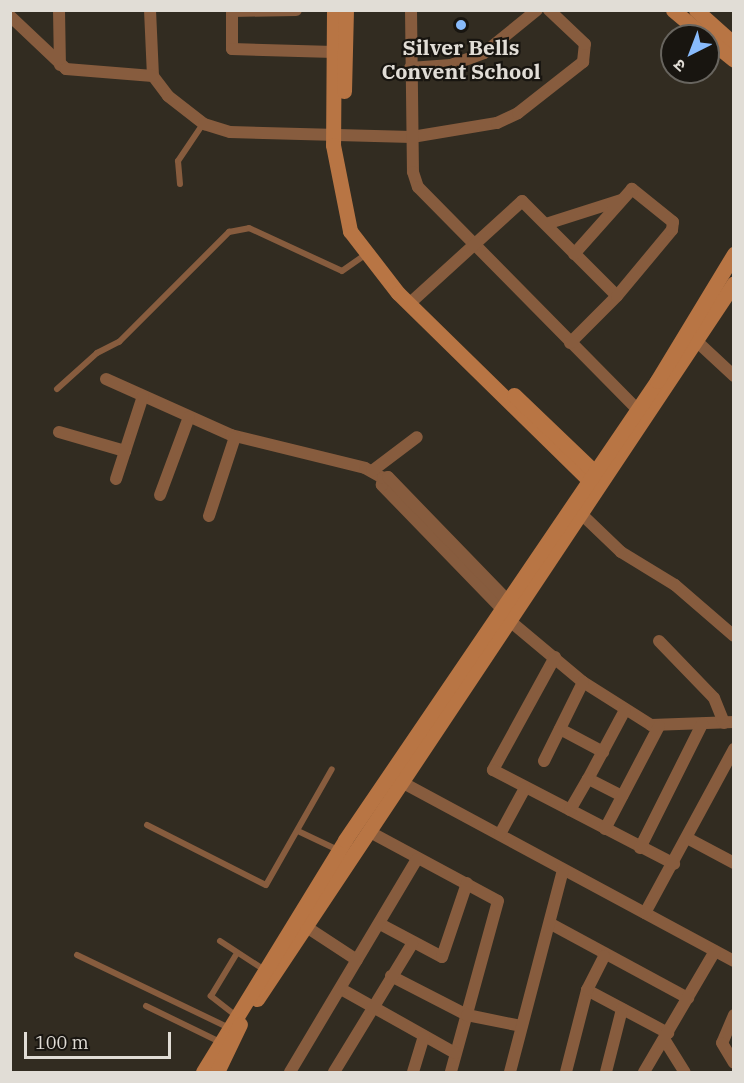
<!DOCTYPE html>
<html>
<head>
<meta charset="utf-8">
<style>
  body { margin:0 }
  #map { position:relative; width:744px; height:1083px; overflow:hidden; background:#322c21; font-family:"IBM Plex Serif","Noto Sans Devanagari",serif }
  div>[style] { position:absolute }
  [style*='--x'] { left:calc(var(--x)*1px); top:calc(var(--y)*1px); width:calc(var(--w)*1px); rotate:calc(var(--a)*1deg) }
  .lane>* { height:6px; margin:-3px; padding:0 3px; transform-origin:3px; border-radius:3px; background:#875c3e }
  .street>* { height:12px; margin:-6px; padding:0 6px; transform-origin:6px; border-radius:6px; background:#875c3e }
  .secondary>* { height:15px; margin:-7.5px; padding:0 7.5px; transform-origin:7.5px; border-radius:7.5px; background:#b87544 }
  .dots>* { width:16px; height:16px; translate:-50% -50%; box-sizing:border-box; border:3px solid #181510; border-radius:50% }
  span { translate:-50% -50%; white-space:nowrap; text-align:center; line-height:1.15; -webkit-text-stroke:4.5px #181510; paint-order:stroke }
  .poi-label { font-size:21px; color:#e1ddd6; font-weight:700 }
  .frame { position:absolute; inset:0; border:12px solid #e1ddd6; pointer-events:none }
  .north { position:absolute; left:660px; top:24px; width:60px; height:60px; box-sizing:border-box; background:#181510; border:2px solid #68655f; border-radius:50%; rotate:222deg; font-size:16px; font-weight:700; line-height:24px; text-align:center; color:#e1ddd6 }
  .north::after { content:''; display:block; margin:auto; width:21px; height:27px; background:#88bbfc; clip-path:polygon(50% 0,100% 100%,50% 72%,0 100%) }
  .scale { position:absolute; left:24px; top:1032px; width:147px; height:27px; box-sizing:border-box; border:3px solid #e1ddd6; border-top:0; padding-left:8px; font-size:18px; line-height:21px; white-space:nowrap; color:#e1ddd6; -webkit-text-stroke:4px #181510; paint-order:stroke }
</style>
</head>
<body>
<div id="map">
  <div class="lane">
    <i style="--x:180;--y:184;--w:23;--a:-95"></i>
    <i style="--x:178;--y:161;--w:45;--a:-56"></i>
    <i style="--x:57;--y:389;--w:54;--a:-42"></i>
    <i style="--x:97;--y:353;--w:25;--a:-27"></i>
    <i style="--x:119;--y:342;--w:156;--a:-45"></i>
    <i style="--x:229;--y:232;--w:20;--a:-11"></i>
    <i style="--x:249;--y:228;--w:102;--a:24.8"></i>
    <i style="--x:342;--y:271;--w:28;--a:-35"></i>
    <i style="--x:147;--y:825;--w:133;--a:26.8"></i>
    <i style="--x:266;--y:885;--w:133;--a:-60.4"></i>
    <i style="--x:300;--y:832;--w:42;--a:25.3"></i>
    <i style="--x:220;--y:941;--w:51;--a:33.1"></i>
    <i style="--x:77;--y:955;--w:166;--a:25.6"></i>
    <i style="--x:146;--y:1006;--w:80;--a:25.9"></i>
    <i style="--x:235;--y:1015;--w:31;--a:-142"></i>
    <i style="--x:211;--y:996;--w:50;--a:-58.8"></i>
  </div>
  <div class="street">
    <i style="--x:59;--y:10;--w:55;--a:89"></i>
    <i style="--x:150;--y:10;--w:66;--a:87.4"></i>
    <i style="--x:153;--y:76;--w:25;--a:53"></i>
    <i style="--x:168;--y:96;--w:46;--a:37.9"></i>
    <i style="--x:204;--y:124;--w:27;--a:17"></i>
    <i style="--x:230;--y:132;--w:182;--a:1.6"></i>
    <i style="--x:412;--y:137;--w:86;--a:-9.4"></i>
    <i style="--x:497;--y:123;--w:23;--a:-25"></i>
    <i style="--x:518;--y:113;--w:83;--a:-38.1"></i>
    <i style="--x:583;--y:62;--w:18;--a:-84"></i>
    <i style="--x:585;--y:44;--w:50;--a:-136.6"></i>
    <i style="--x:232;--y:10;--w:39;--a:90"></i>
    <i style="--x:232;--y:49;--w:102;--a:1.7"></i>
    <i style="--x:411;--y:10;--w:162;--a:89.3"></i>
    <i style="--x:413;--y:172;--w:16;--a:72"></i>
    <i style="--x:418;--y:187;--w:319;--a:45.4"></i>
    <i style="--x:232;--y:11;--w:64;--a:-0.9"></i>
    <i style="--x:10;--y:16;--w:77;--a:43.4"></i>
    <i style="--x:66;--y:69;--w:87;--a:4.6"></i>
    <i style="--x:410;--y:68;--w:41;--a:-4.2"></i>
    <i style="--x:451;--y:65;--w:35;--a:-20"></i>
    <i style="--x:484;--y:53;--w:68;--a:-39.1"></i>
    <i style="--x:546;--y:224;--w:79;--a:-17.7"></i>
    <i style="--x:409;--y:304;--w:153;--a:-42.3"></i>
    <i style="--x:522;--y:201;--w:134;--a:45"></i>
    <i style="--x:691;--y:336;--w:59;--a:42.9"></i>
    <i style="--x:570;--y:343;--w:66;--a:-45"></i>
    <i style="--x:617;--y:296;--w:86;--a:-50.2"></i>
    <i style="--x:672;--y:230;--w:8;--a:-83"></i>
    <i style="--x:673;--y:222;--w:53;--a:-141.2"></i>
    <i style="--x:632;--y:189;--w:87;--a:131.7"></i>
    <i style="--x:106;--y:379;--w:137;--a:24.1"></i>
    <i style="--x:231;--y:435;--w:138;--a:13.8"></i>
    <i style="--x:365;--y:468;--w:21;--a:29"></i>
    <i style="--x:59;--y:432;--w:69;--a:16.1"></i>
    <i style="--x:372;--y:471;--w:56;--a:-37.1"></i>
    <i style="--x:116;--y:479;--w:87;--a:-72"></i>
    <i style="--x:160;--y:495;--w:83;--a:-69.6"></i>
    <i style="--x:575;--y:508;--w:64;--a:43.7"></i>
    <i style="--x:621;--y:552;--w:63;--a:31.4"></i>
    <i style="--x:675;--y:585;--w:78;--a:40.8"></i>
    <i style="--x:209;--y:516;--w:83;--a:-71.8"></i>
    <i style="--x:502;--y:609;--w:173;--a:-134.1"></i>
    <i style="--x:382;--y:485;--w:7;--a:-82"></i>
    <i style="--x:383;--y:478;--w:5;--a:-11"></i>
    <i style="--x:388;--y:477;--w:171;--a:45.9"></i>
    <i style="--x:504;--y:616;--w:103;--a:39.9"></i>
    <i style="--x:583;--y:682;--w:80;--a:32.3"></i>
    <i style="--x:651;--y:725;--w:83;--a:-2.1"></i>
    <i style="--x:659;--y:641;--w:79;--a:46"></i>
    <i style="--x:714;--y:698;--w:27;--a:68"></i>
    <i style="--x:555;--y:657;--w:129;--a:118.8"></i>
    <i style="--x:493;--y:770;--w:204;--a:27.4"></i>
    <i style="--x:560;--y:729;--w:49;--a:28.1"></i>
    <i style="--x:544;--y:761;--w:88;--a:-63.7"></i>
    <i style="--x:394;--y:778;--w:386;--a:28.3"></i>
    <i style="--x:622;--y:796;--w:38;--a:-153"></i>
    <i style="--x:588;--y:779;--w:78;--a:-61.8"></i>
    <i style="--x:570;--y:810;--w:36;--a:-60"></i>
    <i style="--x:605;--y:829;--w:116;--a:-62.3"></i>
    <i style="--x:370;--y:832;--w:145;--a:28.3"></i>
    <i style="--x:498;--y:901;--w:177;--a:105.4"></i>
    <i style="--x:500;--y:834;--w:52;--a:-61.5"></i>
    <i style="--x:687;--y:838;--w:53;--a:28"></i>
    <i style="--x:640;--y:848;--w:139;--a:-63.4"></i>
    <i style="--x:645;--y:913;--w:187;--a:-61.5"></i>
    <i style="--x:380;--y:924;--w:70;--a:28"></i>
    <i style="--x:442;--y:957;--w:78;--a:-71.3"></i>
    <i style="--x:551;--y:924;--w:156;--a:28.4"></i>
    <i style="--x:305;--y:926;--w:62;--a:33.2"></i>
    <i style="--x:391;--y:976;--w:85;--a:27.2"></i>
    <i style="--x:467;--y:1015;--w:55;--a:11.5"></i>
    <i style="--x:341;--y:989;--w:131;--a:29.3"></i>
    <i style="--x:587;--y:990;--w:92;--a:28"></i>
    <i style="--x:734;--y:1015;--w:30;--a:113"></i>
    <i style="--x:722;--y:1043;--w:23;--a:59"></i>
    <i style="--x:664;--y:1039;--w:39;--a:58"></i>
    <i style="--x:290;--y:1072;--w:248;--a:-59.2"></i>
    <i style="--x:334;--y:1072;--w:150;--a:-58.6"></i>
    <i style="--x:413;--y:1072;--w:37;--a:-73"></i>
    <i style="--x:510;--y:1072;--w:209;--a:-75.3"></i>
    <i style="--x:566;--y:1072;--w:85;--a:-75.6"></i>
    <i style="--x:587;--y:990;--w:38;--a:-63"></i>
    <i style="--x:606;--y:1072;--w:65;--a:-75.7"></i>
    <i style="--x:644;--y:1072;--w:140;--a:-59.6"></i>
  </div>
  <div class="secondary">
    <i style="--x:334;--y:10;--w:135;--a:90.4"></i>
    <i style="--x:333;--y:145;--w:88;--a:78.8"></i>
    <i style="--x:350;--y:231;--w:78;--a:52.3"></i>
    <i style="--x:398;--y:293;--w:277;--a:44.4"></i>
    <i style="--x:673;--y:10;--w:40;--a:40"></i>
    <i style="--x:696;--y:10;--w:51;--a:41.8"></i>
    <i style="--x:708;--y:39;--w:33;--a:39"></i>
    <i style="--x:344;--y:91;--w:81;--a:-88.6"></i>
    <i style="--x:514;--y:395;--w:120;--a:43.7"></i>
    <i style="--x:257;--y:999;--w:860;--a:-56.33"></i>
    <i style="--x:203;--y:1072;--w:272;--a:-58.5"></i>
    <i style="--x:345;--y:840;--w:555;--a:-55.79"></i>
    <i style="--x:657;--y:381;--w:149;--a:-58.8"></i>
    <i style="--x:217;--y:1072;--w:53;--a:-64.4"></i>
  </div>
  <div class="dots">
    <i style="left:461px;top:25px;background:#88bbfc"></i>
  </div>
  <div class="poi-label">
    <span style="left:461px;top:59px">Silver Bells<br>Convent School</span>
  </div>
  <div class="frame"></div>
  <div class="north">उ</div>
  <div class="scale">100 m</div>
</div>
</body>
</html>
